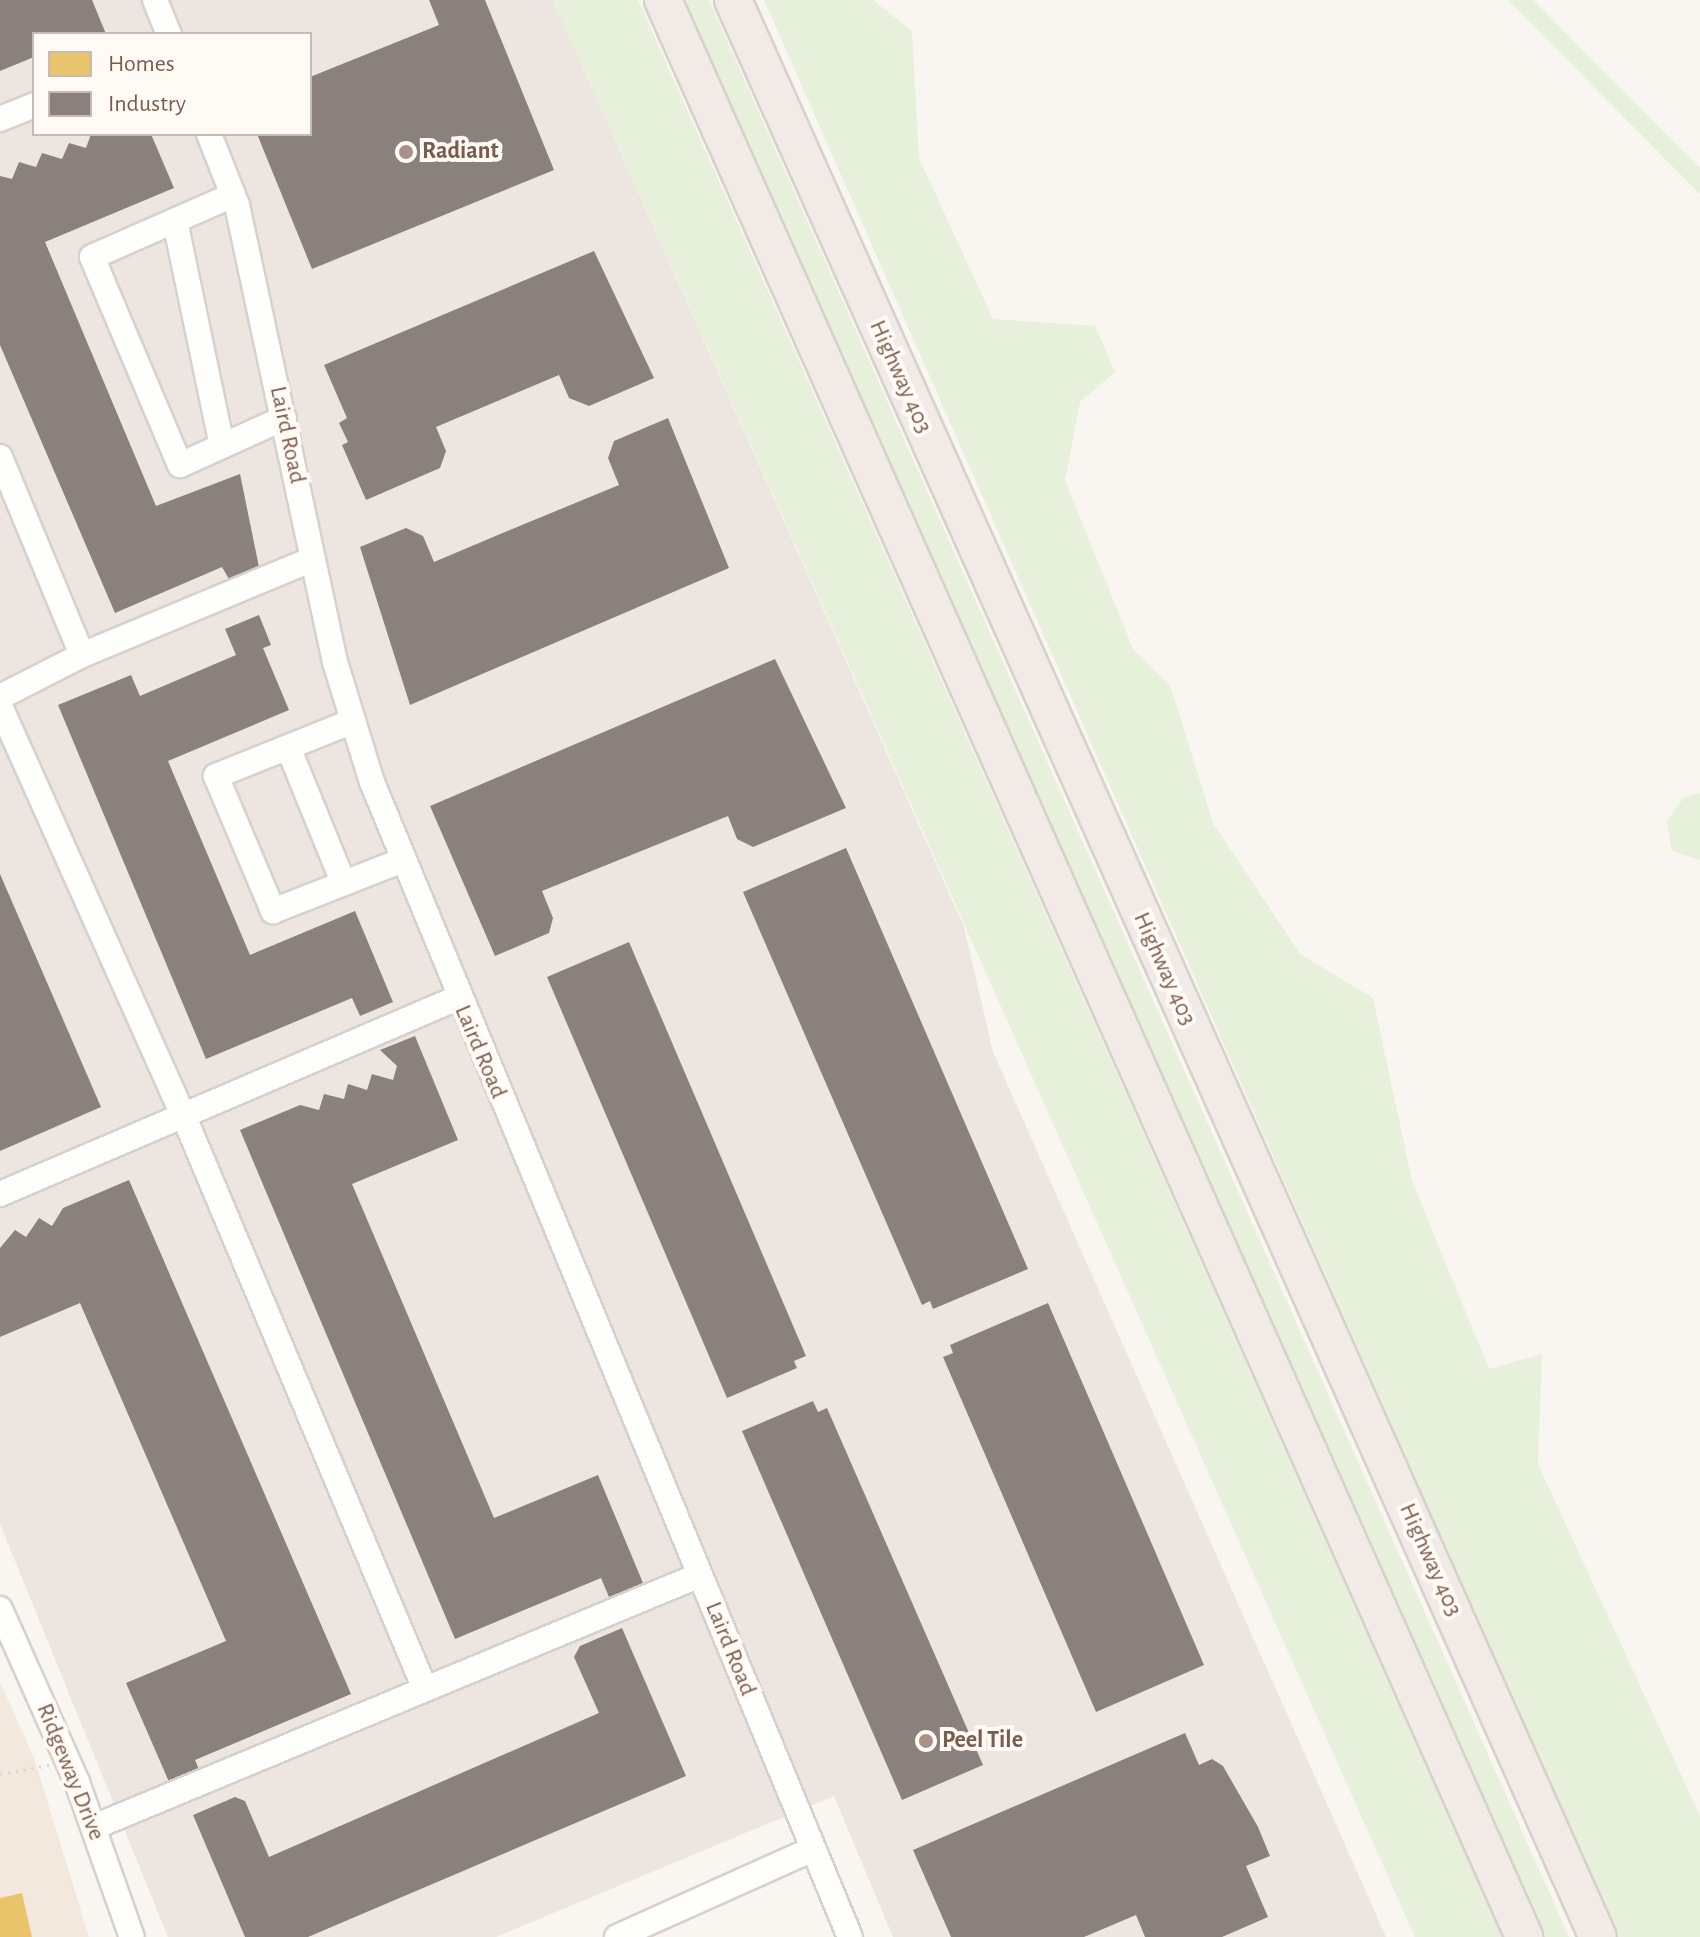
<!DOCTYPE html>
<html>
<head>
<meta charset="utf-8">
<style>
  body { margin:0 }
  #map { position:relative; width:1700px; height:1937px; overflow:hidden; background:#f9f5f0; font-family:"Alegreya Sans",sans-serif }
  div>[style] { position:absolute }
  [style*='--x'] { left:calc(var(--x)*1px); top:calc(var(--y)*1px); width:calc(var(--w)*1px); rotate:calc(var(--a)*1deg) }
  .residential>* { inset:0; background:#f2e8de }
  .industrial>* { inset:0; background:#ede5e0 }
  .green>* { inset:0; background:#e7f0db }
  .homes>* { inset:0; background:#e9c46a }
  .industry>* { inset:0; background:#8a817c }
  .path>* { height:3px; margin-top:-1.5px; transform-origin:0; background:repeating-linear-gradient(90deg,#dcd5d0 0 2px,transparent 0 8px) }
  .roads { filter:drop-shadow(2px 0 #d7d1cb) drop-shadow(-2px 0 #d7d1cb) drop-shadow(0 2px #d7d1cb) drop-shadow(0 -2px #d7d1cb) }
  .minor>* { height:24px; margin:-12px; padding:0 12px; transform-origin:12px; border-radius:12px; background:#fefefd }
  .highway>* { height:36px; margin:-18px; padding:0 18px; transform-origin:18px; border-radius:18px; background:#f2eae7 }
  .dots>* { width:22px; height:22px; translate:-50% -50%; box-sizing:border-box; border:4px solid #fffaf3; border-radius:50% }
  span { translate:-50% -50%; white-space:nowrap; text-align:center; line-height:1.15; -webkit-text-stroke:8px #fffaf3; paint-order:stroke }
  .poi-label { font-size:24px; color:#7a5c4d; font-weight:700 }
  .left { translate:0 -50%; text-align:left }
  .street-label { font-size:24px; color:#7a5c4d }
  .legend { position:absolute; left:32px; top:32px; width:280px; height:104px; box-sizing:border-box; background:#fffaf3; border:2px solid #cabbb1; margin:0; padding:10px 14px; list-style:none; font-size:24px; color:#7a5c4d }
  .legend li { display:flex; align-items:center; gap:16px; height:40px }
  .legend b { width:40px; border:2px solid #cabbb1 }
</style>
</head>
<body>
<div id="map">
  <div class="residential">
    <i style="clip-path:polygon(0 1682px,34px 1758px,89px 1937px,0 1937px)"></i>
  </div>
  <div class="industrial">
    <i style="clip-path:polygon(evenodd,0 0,553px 0,964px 927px,993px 1052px,1386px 1937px,893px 1937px,834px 1796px,496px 1937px,168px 1937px,0 1524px,0 0,34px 34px,310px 34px,310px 134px,34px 134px,34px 34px)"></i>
  </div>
  <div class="green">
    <i style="clip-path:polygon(553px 0,638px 0,1502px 1937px,1415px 1937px)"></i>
    <i style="clip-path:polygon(676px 0,709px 0,1569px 1937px,1539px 1937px)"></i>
    <i style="clip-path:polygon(764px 0,873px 0,912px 31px,919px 158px,993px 319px,1095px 326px,1115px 372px,1080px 402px,1065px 480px,1133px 649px,1170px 685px,1213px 823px,1300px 954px,1373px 998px,1412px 1181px,1489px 1369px,1542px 1354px,1538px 1464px,1700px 1816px,1700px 1937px,1617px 1937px)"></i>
    <i style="clip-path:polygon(1508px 0,1533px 0,1700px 168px,1700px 194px)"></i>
    <i style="clip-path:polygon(1700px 793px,1700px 860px,1672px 851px,1667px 821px,1684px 797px)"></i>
  </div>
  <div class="homes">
    <i style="clip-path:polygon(22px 1893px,32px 1937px,0 1937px,0 1898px)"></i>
  </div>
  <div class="industry">
    <i style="clip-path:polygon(0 0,92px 0,106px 34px,34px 34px,34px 57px,0 71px)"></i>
    <i style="clip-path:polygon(429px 0,485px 0,554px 170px,312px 269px,257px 134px,310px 134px,310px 77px,439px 25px)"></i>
    <i style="clip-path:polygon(91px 134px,151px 134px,174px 188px,45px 242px,156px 506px,240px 474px,260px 572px,233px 586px,222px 567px,115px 613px,0 345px,0 176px,12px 179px,19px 162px,36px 167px,42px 153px,62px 159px,69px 143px,86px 148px)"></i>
    <i style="clip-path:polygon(594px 251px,654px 378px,589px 406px,569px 398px,559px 375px,436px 427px,446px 451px,440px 468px,366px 500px,342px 445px,348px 442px,339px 423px,347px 418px,324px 365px)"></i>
    <i style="clip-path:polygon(668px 418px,729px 568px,410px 705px,360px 547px,406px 528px,423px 536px,434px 562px,505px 532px,619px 485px,608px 458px,614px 441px)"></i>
    <i style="clip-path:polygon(259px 615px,271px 645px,263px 648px,289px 710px,168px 761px,250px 955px,355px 911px,393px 1002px,360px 1016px,352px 998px,206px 1059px,58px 705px,131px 675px,140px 696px,236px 655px,225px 629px)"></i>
    <i style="clip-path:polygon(775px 659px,846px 808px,753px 847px,737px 839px,728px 816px,542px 891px,553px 918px,549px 933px,495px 956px,430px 806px)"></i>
    <i style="clip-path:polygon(846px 848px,1028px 1269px,933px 1309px,930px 1301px,922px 1305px,743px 892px)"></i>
    <i style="clip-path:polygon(0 874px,101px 1107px,0 1151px)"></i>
    <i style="clip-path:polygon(629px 942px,806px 1356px,794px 1361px,797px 1368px,727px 1398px,547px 977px)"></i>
    <i style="clip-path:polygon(415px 1036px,458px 1140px,352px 1184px,494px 1518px,598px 1475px,643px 1583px,609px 1597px,601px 1578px,455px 1639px,240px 1130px,300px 1105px,319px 1110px,324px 1094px,344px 1099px,348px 1084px,367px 1090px,372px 1074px,393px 1080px,397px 1066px,380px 1050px)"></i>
    <i style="clip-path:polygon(129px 1180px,351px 1694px,195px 1760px,203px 1779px,173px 1791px,126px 1683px,226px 1641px,80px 1303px,0 1337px,0 1248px,15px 1230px,26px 1237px,39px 1218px,52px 1226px,63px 1208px)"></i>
    <i style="clip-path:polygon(1048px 1303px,1204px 1665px,1096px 1712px,943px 1357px,953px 1353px,950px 1345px)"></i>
    <i style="clip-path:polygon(813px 1401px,818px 1412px,827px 1408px,983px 1765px,902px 1800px,742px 1431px)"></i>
    <i style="clip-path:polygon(622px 1628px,686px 1776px,308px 1937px,245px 1937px,193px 1815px,235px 1797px,245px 1801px,269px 1857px,599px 1713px,574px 1657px,580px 1646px)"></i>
    <i style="clip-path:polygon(1185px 1733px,1199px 1765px,1212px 1759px,1223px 1766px,1258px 1827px,1270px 1856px,1246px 1866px,1268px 1917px,1222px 1937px,1145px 1937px,1136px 1915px,1084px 1937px,951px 1937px,913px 1850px)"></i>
  </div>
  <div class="path">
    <i style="--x:0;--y:1774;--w:50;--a:-10.4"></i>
  </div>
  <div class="roads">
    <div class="minor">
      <i style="--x:155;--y:0;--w:37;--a:68"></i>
      <i style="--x:0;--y:119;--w:37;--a:-22"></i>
      <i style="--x:209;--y:134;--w:76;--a:68.5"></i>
      <i style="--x:237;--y:205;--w:467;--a:77.9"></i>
      <i style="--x:335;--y:662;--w:126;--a:72.9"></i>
      <i style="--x:372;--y:782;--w:1250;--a:67.52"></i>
      <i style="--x:233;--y:195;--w:154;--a:156.3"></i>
      <i style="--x:92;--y:257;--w:226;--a:67.1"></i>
      <i style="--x:180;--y:465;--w:114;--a:-24.3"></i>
      <i style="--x:175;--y:221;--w:230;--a:78.2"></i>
      <i style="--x:0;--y:457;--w:214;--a:67.5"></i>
      <i style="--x:0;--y:697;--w:92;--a:-27.1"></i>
      <i style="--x:82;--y:655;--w:250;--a:-22.6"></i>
      <i style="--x:0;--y:706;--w:445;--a:65.9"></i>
      <i style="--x:182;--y:1112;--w:626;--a:67.16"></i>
      <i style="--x:353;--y:721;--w:148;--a:158.1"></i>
      <i style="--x:216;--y:776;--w:147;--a:67.1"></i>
      <i style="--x:273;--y:911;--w:140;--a:-21.4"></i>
      <i style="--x:288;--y:747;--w:146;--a:67.8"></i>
      <i style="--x:0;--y:1194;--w:498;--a:-23.2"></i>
      <i style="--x:0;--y:1609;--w:189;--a:66"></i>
      <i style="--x:77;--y:1782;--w:164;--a:70.5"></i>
      <i style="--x:94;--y:1827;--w:656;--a:-22.58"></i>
      <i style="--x:617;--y:1937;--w:215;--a:-24.2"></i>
    </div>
    <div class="highway">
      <i style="--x:663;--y:0;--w:2120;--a:66.03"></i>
      <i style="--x:733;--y:0;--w:2121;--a:65.94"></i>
    </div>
  </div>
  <div class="dots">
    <i style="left:406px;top:152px;background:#a69286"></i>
    <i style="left:926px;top:1741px;background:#a69286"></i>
  </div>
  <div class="poi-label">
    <span class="left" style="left:422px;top:152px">Radiant</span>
    <span class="left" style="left:942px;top:1741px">Peel Tile</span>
  </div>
  <div class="street-label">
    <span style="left:900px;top:377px;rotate:66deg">Highway 403</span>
    <span style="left:287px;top:435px;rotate:78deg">Laird Road</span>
    <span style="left:1164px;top:969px;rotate:66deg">Highway 403</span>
    <span style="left:480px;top:1052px;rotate:67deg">Laird Road</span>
    <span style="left:1430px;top:1560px;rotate:66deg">Highway 403</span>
    <span style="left:730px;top:1649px;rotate:68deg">Laird Road</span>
    <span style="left:70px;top:1772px;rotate:68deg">Ridgeway Drive</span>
  </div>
  <ul class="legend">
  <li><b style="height:22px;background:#e9c46a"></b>Homes</li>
  <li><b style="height:22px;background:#8a817c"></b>Industry</li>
  </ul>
</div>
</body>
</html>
